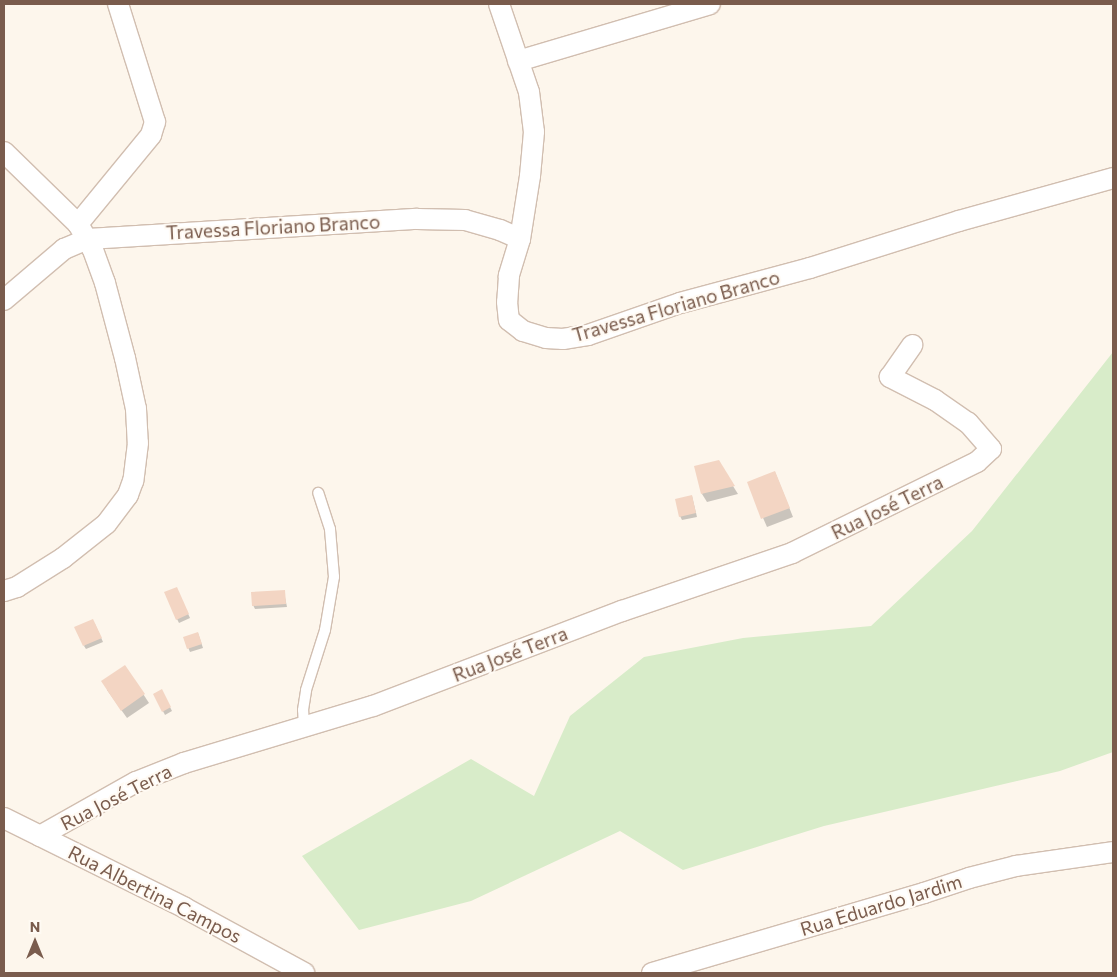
<!DOCTYPE html>
<html>
<head>
<meta charset="utf-8">
<style>
  body { margin:0 }
  #map { position:relative; width:1117px; height:977px; overflow:hidden; background:#fdf6ec; font-family:Commissioner,sans-serif }
  div>[style] { position:absolute }
  [style*='--x'] { left:calc(var(--x)*1px); top:calc(var(--y)*1px); width:calc(var(--w)*1px); rotate:calc(var(--a)*1deg) }
  .green>* { inset:0; background:#d8ecc9 }
  .shadow>* { inset:0; background:#0003 }
  .building>* { inset:0; background:#f3d5c3 }
  .roads { filter:drop-shadow(1px 0 #d1beb0) drop-shadow(-1px 0 #d1beb0) drop-shadow(0 1px #d1beb0) drop-shadow(0 -1px #d1beb0) }
  .lane>* { height:10px; margin:-5px; padding:0 5px; transform-origin:5px; border-radius:5px; background:#fff }
  .street>* { height:20px; margin:-10px; padding:0 10px; transform-origin:10px; border-radius:10px; background:#fff }
  span { translate:-50% -50%; white-space:nowrap; text-align:center; line-height:1.15; -webkit-text-stroke:4px #fffaf3; paint-order:stroke }
  .street-label { font-size:19px; color:#7a5c4d }
  .frame { position:absolute; inset:0; border:5px solid #7a5c4d; pointer-events:none }
  .north { position:absolute; left:10px; top:917px; width:50px; height:50px; -webkit-text-stroke:4px #fffaf3; paint-order:stroke; rotate:0deg; font-size:14px; font-weight:700; line-height:20px; text-align:center; color:#7a5c4d }
  .north::after { content:''; display:block; margin:auto; width:18px; height:22px; background:#7a5c4d; clip-path:polygon(50% 0,100% 100%,50% 72%,0 100%) }
</style>
</head>
<body>
<div id="map">
  <div class="green">
    <i style="clip-path:polygon(1113px 352px,1113px 752px,1060px 771px,824px 826px,683px 870px,620px 831px,471px 901px,359px 930px,302px 856px,471px 759px,534px 796px,570px 716px,644px 657px,743px 638px,871px 626px,972px 531px)"></i>
  </div>
  <div class="shadow">
    <i style="clip-path:polygon(718px 462px,738px 494px,707px 502px,702px 494px)"></i>
    <i style="clip-path:polygon(775px 472px,793px 517px,767px 527px,748px 483px)"></i>
    <i style="clip-path:polygon(692px 496px,697px 517px,682px 520px,680px 516px)"></i>
    <i style="clip-path:polygon(178px 592px,190px 618px,179px 623px,177px 619px)"></i>
    <i style="clip-path:polygon(284px 592px,287px 607px,255px 609px,253px 605px)"></i>
    <i style="clip-path:polygon(95px 624px,103px 642px,86px 649px,84px 646px)"></i>
    <i style="clip-path:polygon(198px 633px,203px 648px,190px 652px,184px 638px)"></i>
    <i style="clip-path:polygon(125px 666px,149px 703px,127px 718px,107px 690px)"></i>
    <i style="clip-path:polygon(162px 691px,172px 711px,165px 715px,154px 694px)"></i>
  </div>
  <div class="building">
    <i style="clip-path:polygon(719px 460px,735px 486px,701px 494px,694px 466px)"></i>
    <i style="clip-path:polygon(775px 471px,790px 508px,761px 519px,747px 482px)"></i>
    <i style="clip-path:polygon(692px 495px,696px 513px,679px 517px,675px 499px)"></i>
    <i style="clip-path:polygon(177px 587px,189px 614px,176px 620px,164px 592px)"></i>
    <i style="clip-path:polygon(285px 590px,286px 604px,252px 606px,251px 592px)"></i>
    <i style="clip-path:polygon(93px 619px,102px 638px,83px 646px,74px 627px)"></i>
    <i style="clip-path:polygon(198px 632px,202px 644px,187px 649px,183px 637px)"></i>
    <i style="clip-path:polygon(125px 665px,145px 694px,121px 711px,101px 681px)"></i>
    <i style="clip-path:polygon(162px 689px,171px 707px,162px 712px,153px 694px)"></i>
  </div>
  <div class="roads">
    <div class="lane">
      <i style="--x:304;--y:727;--w:17;--a:-93"></i>
      <i style="--x:303;--y:710;--w:20;--a:-81"></i>
      <i style="--x:306;--y:690;--w:63;--a:-72.4"></i>
      <i style="--x:325;--y:630;--w:54;--a:-80.4"></i>
      <i style="--x:334;--y:577;--w:48;--a:-94.8"></i>
      <i style="--x:330;--y:529;--w:38;--a:-108"></i>
    </div>
    <div class="street">
      <i style="--x:499;--y:4;--w:93;--a:71.2"></i>
      <i style="--x:529;--y:92;--w:40;--a:82.9"></i>
      <i style="--x:534;--y:132;--w:44;--a:95.2"></i>
      <i style="--x:530;--y:176;--w:64;--a:99"></i>
      <i style="--x:518;--y:61;--w:200;--a:-16.5"></i>
      <i style="--x:4;--y:152;--w:103;--a:44.2"></i>
      <i style="--x:78;--y:224;--w:30;--a:60"></i>
      <i style="--x:93;--y:250;--w:35;--a:70"></i>
      <i style="--x:105;--y:283;--w:78;--a:75.1"></i>
      <i style="--x:125;--y:358;--w:52;--a:77.8"></i>
      <i style="--x:136;--y:409;--w:34;--a:87"></i>
      <i style="--x:138;--y:443;--w:38;--a:97"></i>
      <i style="--x:133;--y:481;--w:15;--a:110"></i>
      <i style="--x:128;--y:495;--w:36;--a:127"></i>
      <i style="--x:106;--y:524;--w:55;--a:141.7"></i>
      <i style="--x:63;--y:558;--w:54;--a:147.8"></i>
      <i style="--x:17;--y:587;--w:14;--a:163"></i>
      <i style="--x:78;--y:224;--w:115;--a:-50.6"></i>
      <i style="--x:151;--y:135;--w:14;--a:-73"></i>
      <i style="--x:155;--y:122;--w:124;--a:-107.4"></i>
      <i style="--x:4;--y:300;--w:79;--a:-40.4"></i>
      <i style="--x:64;--y:249;--w:26;--a:-23"></i>
      <i style="--x:88;--y:239;--w:330;--a:-3.5"></i>
      <i style="--x:417;--y:219;--w:48;--a:1.2"></i>
      <i style="--x:465;--y:220;--w:36;--a:16"></i>
      <i style="--x:500;--y:230;--w:22;--a:24"></i>
      <i style="--x:520;--y:239;--w:39;--a:107"></i>
      <i style="--x:509;--y:276;--w:26;--a:94"></i>
      <i style="--x:507;--y:302;--w:18;--a:84"></i>
      <i style="--x:509;--y:320;--w:18;--a:38"></i>
      <i style="--x:523;--y:331;--w:24;--a:17"></i>
      <i style="--x:546;--y:338;--w:17;--a:3"></i>
      <i style="--x:563;--y:339;--w:25;--a:-9"></i>
      <i style="--x:588;--y:335;--w:97;--a:-19.2"></i>
      <i style="--x:680;--y:303;--w:135;--a:-15.1"></i>
      <i style="--x:810;--y:268;--w:156;--a:-17.5"></i>
      <i style="--x:959;--y:221;--w:160;--a:-15.6"></i>
      <i style="--x:4;--y:818;--w:202;--a:26.4"></i>
      <i style="--x:185;--y:908;--w:136;--a:28.6"></i>
      <i style="--x:40;--y:836;--w:110;--a:-29.4"></i>
      <i style="--x:136;--y:782;--w:52;--a:-21.6"></i>
      <i style="--x:184;--y:763;--w:197;--a:-16.8"></i>
      <i style="--x:373;--y:706;--w:267;--a:-20.9"></i>
      <i style="--x:622;--y:611;--w:180;--a:-18.8"></i>
      <i style="--x:792;--y:553;--w:206;--a:-26.2"></i>
      <i style="--x:977;--y:462;--w:19;--a:-43"></i>
      <i style="--x:991;--y:449;--w:35;--a:-131"></i>
      <i style="--x:968;--y:423;--w:40;--a:-145.1"></i>
      <i style="--x:935;--y:400;--w:51;--a:-152.9"></i>
      <i style="--x:890;--y:377;--w:39;--a:-55"></i>
      <i style="--x:652;--y:973;--w:284;--a:-16.4"></i>
      <i style="--x:924;--y:893;--w:47;--a:-18.4"></i>
      <i style="--x:969;--y:878;--w:49;--a:-14.3"></i>
      <i style="--x:1016;--y:866;--w:98;--a:-8.2"></i>
    </div>
  </div>
  <div class="street-label">
    <span style="left:273px;top:227px;rotate:-3deg">Travessa Floriano Branco</span>
    <span style="left:676px;top:306px;rotate:-16deg">Travessa Floriano Branco</span>
    <span style="left:887px;top:507px;rotate:-26deg">Rua José Terra</span>
    <span style="left:510px;top:654px;rotate:-21deg">Rua José Terra</span>
    <span style="left:116px;top:797px;rotate:-27deg">Rua José Terra</span>
    <span style="left:155px;top:894px;rotate:27deg">Rua Albertina Campos</span>
    <span style="left:881px;top:905px;rotate:-17deg">Rua Eduardo Jardim</span>
  </div>
  <div class="frame"></div>
  <div class="north">N</div>
</div>
</body>
</html>
